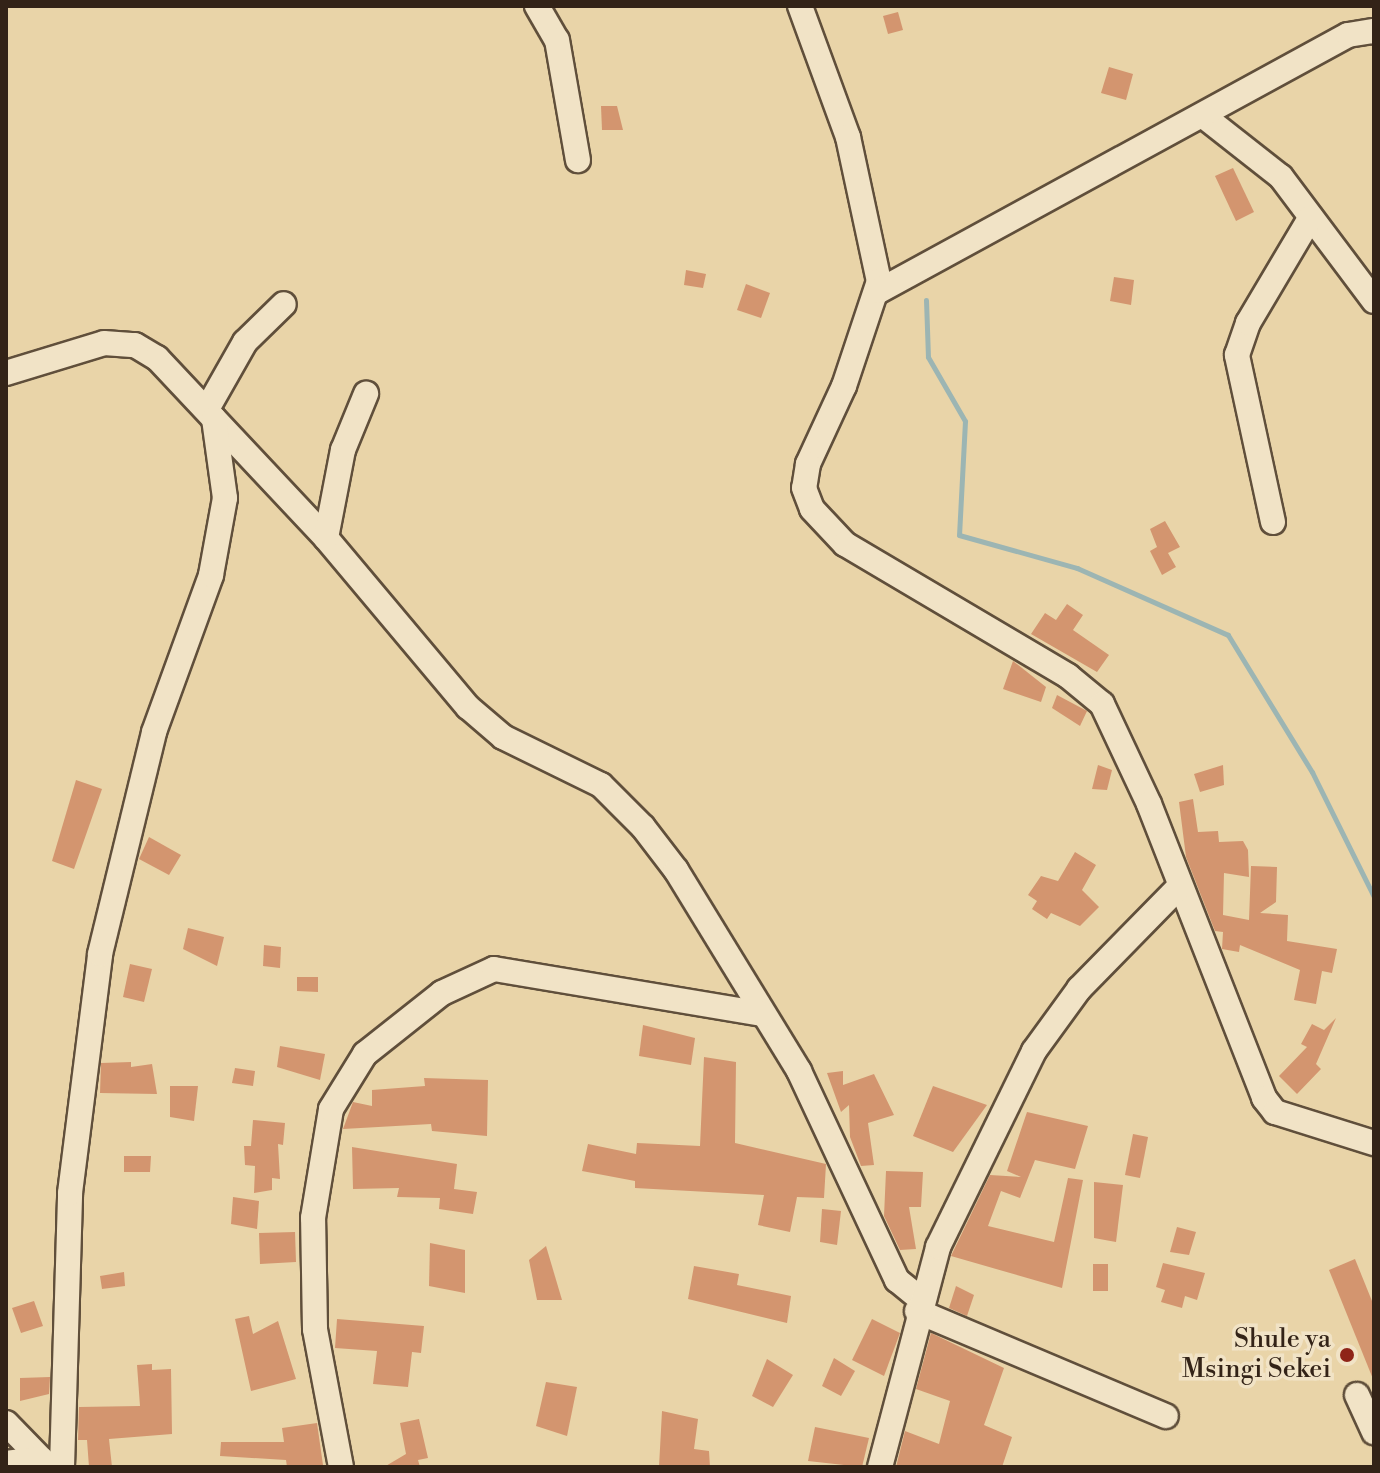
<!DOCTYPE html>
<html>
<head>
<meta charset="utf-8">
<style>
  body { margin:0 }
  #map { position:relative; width:1380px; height:1473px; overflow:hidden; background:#e9d4a8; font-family:"Libre Bodoni",serif }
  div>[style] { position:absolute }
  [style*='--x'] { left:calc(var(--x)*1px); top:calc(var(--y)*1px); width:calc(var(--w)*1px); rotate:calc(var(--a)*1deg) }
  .stream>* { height:5px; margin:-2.5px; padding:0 2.5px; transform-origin:2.5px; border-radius:2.5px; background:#9cb5b3 }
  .building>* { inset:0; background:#d3956f }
  .roads { filter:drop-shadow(2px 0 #604f3b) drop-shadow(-2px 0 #604f3b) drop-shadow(0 2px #604f3b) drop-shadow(0 -2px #604f3b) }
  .minor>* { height:24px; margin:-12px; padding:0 12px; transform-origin:12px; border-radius:12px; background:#f1e3c6 }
  .dots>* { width:22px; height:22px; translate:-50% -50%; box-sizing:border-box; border:4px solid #f1e3c6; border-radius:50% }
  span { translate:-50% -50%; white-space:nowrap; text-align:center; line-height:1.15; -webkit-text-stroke:7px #f1e3c6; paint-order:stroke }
  .poi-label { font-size:26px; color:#332317 }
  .right { translate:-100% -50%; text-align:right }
  .frame { position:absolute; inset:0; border:8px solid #332317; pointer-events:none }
</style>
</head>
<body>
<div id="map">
  <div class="stream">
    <i style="--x:926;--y:300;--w:57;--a:88"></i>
    <i style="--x:928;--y:357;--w:74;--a:60"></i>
    <i style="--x:965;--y:421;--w:114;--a:93"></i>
    <i style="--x:959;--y:535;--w:123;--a:15.6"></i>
    <i style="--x:1077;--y:568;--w:165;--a:23.9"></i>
    <i style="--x:1228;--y:635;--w:161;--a:58.5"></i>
    <i style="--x:1312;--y:772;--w:140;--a:63.6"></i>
  </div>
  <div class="building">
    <i style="clip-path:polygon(898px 12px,903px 30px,888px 34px,883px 16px)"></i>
    <i style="clip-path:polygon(1109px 67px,1133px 74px,1126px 100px,1101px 93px)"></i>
    <i style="clip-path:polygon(601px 106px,617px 106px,623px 130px,602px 130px)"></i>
    <i style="clip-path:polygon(1233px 168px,1254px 212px,1236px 221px,1215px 176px)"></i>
    <i style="clip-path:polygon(686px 270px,706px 274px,703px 288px,684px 285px)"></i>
    <i style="clip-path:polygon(1114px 277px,1134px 280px,1131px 305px,1110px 301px)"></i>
    <i style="clip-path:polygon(746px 284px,770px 293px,761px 318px,737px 310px)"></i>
    <i style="clip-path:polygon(1165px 521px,1180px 547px,1168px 553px,1176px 567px,1162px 575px,1150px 551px,1157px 547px,1150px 529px)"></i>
    <i style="clip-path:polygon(1067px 604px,1083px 615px,1073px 630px,1109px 655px,1097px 672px,1031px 634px,1045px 613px,1056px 620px)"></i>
    <i style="clip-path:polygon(1013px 661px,1046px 687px,1041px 702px,1003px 689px)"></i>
    <i style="clip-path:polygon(1057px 695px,1087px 711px,1080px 726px,1052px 708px)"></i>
    <i style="clip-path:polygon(1098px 765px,1112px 770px,1107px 790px,1092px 789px)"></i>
    <i style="clip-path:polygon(1223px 765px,1224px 785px,1200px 792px,1194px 774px)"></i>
    <i style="clip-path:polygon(76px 780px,102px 789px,74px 869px,52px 861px)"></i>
    <i style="clip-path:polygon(1193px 799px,1198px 832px,1218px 831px,1219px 842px,1243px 841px,1248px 850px,1249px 877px,1224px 873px,1223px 915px,1249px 920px,1251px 866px,1277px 867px,1276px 902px,1260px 913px,1288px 915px,1287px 941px,1337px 949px,1332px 973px,1322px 971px,1316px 1004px,1294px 1000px,1300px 970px,1240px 945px,1239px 952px,1222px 949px,1223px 932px,1215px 931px,1186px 857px,1179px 802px)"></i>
    <i style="clip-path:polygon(149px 837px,181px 855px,169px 875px,139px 859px)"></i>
    <i style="clip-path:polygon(1075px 852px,1096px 865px,1082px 890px,1099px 907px,1080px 926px,1051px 913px,1047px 919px,1032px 909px,1037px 901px,1028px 895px,1041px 876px,1058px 881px)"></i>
    <i style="clip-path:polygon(188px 928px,224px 937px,217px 966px,183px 949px)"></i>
    <i style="clip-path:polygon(264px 945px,281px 947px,280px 968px,263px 966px)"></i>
    <i style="clip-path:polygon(130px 964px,152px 969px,144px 1002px,123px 997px)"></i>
    <i style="clip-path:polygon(297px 977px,318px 977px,318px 992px,297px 991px)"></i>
    <i style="clip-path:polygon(1336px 1018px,1316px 1064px,1321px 1069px,1297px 1094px,1279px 1076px,1307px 1047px,1301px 1044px,1312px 1024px,1324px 1030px)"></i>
    <i style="clip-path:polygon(643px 1025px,695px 1038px,691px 1065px,639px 1056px)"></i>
    <i style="clip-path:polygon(280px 1046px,325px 1054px,320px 1080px,277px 1067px)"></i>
    <i style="clip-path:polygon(704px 1057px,736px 1062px,735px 1143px,826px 1164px,824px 1198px,797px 1197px,790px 1232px,758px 1225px,764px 1195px,635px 1188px,635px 1181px,582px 1171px,588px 1144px,636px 1154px,637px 1143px,700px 1146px)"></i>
    <i style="clip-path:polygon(131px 1062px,131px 1067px,152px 1064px,157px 1094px,100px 1093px,101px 1063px)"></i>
    <i style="clip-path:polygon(235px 1068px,255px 1071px,253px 1086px,232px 1083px)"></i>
    <i style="clip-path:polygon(843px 1071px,843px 1085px,874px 1074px,894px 1115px,868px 1123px,874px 1165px,861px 1166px,850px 1137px,849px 1105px,841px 1112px,827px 1073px)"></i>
    <i style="clip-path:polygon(424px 1078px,488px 1080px,487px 1136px,432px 1131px,431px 1124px,343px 1129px,353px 1102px,372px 1106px,372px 1090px,425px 1086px)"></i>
    <i style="clip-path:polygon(170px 1086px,198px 1086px,194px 1121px,170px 1117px)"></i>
    <i style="clip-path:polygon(933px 1086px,987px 1105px,953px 1152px,913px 1136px)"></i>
    <i style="clip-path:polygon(1027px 1112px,1088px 1126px,1075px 1169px,1035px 1160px,1020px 1198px,1001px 1191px,988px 1226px,1054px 1242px,1068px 1178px,1083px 1180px,1062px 1288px,951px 1256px,990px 1175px,1021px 1177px,1007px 1171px)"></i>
    <i style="clip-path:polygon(253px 1120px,285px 1123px,283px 1145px,278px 1144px,280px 1179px,272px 1178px,272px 1190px,254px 1193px,255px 1166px,245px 1165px,244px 1146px,251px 1146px)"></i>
    <i style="clip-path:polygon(1133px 1134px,1148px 1137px,1140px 1178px,1125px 1175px)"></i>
    <i style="clip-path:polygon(352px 1147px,457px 1164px,454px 1189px,477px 1192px,473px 1214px,439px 1209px,440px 1198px,397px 1197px,399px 1188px,353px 1189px)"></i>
    <i style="clip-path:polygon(124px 1156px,151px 1156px,150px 1172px,124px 1172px)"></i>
    <i style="clip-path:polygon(886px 1171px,923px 1172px,921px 1207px,909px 1207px,916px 1249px,900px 1250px,884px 1216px)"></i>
    <i style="clip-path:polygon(1094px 1182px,1123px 1185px,1116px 1242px,1094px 1238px)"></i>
    <i style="clip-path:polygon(233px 1197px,259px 1201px,257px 1229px,231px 1224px)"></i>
    <i style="clip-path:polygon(822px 1209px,841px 1211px,837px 1245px,820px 1242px)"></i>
    <i style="clip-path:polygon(1177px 1227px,1196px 1232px,1189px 1255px,1170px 1252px)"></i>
    <i style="clip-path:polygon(295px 1232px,296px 1262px,260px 1264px,259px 1233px)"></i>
    <i style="clip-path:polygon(430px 1243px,465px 1250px,465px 1293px,429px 1286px)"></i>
    <i style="clip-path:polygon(546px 1246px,562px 1300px,537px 1300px,529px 1260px)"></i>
    <i style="clip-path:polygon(1355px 1259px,1374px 1306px,1373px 1379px,1329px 1270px)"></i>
    <i style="clip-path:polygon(1163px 1263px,1205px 1273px,1197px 1300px,1185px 1296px,1182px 1308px,1161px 1302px,1165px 1290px,1156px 1287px)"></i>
    <i style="clip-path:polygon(1093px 1264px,1108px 1264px,1108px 1291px,1093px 1291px)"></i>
    <i style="clip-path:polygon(694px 1266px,739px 1274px,737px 1285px,791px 1296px,787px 1323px,688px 1299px)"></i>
    <i style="clip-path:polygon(124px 1272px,125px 1286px,102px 1289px,100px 1276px)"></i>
    <i style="clip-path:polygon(956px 1286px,974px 1295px,967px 1316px,949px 1308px)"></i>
    <i style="clip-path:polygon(34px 1301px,43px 1326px,21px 1333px,12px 1308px)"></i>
    <i style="clip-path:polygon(249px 1316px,253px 1334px,278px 1321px,296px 1379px,251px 1391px,235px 1319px)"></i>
    <i style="clip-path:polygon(337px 1319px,424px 1326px,421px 1353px,412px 1352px,408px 1387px,373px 1384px,377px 1351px,335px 1348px)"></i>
    <i style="clip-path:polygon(872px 1319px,900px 1333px,884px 1376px,852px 1360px)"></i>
    <i style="clip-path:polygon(931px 1333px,1004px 1368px,984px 1425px,1012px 1437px,1002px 1467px,896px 1467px,905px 1431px,939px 1444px,950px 1401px,916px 1389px)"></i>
    <i style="clip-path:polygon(834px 1358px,855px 1371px,841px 1396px,822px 1386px)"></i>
    <i style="clip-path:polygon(767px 1359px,793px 1375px,773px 1407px,752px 1396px)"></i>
    <i style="clip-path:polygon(152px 1364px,152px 1370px,171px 1369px,172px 1434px,109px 1439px,112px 1467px,89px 1467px,87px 1440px,78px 1440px,79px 1407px,140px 1406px,137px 1365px)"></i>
    <i style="clip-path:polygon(50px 1377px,49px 1394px,20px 1401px,20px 1378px)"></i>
    <i style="clip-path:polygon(546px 1382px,577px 1387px,567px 1436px,536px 1426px)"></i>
    <i style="clip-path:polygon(662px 1411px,698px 1419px,694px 1449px,709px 1451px,710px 1467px,659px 1467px)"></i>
    <i style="clip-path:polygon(419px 1419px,428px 1458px,418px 1460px,420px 1467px,384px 1467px,406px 1454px,400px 1423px)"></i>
    <i style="clip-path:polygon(317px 1423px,323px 1465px,287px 1467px,286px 1460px,220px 1456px,221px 1442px,284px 1442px,282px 1428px)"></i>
    <i style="clip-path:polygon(815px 1427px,869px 1438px,862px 1467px,808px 1461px)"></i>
  </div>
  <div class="roads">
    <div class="minor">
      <i style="--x:537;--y:6;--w:39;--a:60"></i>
      <i style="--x:557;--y:40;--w:122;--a:80.1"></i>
      <i style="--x:800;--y:6;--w:140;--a:69.9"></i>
      <i style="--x:848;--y:137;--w:147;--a:77.9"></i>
      <i style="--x:879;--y:281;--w:111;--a:108.4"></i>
      <i style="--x:844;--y:386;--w:86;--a:114.8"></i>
      <i style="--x:808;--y:464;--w:24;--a:99"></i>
      <i style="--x:804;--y:488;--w:22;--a:69"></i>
      <i style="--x:812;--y:509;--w:48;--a:46.7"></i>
      <i style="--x:845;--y:544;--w:259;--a:30.6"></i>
      <i style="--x:1068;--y:676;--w:44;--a:39.5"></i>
      <i style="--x:1102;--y:704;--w:110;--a:64.8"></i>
      <i style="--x:1149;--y:804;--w:316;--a:68.6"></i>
      <i style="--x:1264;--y:1098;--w:18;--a:52"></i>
      <i style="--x:1275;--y:1112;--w:104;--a:17.4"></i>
      <i style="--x:1206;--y:118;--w:95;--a:38.2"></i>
      <i style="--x:1281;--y:177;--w:155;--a:53.1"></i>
      <i style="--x:879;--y:291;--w:534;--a:-28.63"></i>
      <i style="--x:1348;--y:35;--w:26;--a:-9"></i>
      <i style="--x:6;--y:373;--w:102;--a:-17"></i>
      <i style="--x:104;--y:343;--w:31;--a:4"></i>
      <i style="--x:135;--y:345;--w:26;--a:31"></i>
      <i style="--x:157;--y:358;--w:247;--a:46.8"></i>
      <i style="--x:326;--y:538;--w:221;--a:50"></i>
      <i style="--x:468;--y:707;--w:46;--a:40.6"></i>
      <i style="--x:503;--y:737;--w:109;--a:26.1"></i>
      <i style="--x:601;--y:785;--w:59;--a:45"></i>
      <i style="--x:643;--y:827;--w:54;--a:52.5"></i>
      <i style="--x:676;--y:870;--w:236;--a:58.5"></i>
      <i style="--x:799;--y:1071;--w:231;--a:64.9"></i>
      <i style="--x:897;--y:1280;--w:28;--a:39"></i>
      <i style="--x:207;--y:409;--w:77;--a:-60.4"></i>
      <i style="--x:245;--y:342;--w:54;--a:-44.3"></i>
      <i style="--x:1273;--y:522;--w:171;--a:-102.2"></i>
      <i style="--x:1237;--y:355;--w:34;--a:-71"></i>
      <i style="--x:1248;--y:323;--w:123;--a:-59.3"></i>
      <i style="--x:326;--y:538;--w:90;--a:-79.1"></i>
      <i style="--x:343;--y:450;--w:61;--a:-67.7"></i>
      <i style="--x:917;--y:1311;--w:270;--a:22.9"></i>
      <i style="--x:1357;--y:1395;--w:41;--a:65.3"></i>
      <i style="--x:6;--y:1423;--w:62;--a:45.7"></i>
      <i style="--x:6;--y:1463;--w:35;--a:-7"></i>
      <i style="--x:62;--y:1467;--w:274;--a:-88.3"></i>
      <i style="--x:70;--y:1193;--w:241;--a:-82.8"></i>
      <i style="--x:100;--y:954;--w:228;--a:-76.3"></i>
      <i style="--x:154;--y:732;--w:167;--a:-70"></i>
      <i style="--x:211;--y:575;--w:78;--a:-79.7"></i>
      <i style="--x:225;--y:498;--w:80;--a:-97.9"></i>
      <i style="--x:341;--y:1467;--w:140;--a:-100.7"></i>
      <i style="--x:315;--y:1329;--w:111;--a:-91"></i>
      <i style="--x:313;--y:1218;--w:110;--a:-80.6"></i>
      <i style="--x:331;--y:1109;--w:65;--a:-58.3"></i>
      <i style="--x:365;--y:1054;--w:98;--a:-38.4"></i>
      <i style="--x:442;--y:993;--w:57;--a:-24.8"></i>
      <i style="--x:494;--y:969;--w:273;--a:9.5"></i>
      <i style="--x:880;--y:1467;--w:228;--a:-75.2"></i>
      <i style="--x:938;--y:1247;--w:218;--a:-63.9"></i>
      <i style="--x:1034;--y:1051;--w:77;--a:-54"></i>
      <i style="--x:1079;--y:989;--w:143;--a:-45.6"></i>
    </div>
  </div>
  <div class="dots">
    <i style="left:1347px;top:1355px;background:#8f2418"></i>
  </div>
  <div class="poi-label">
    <span class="right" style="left:1331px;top:1355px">Shule ya<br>Msingi Sekei</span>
  </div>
  <div class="frame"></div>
</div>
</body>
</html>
